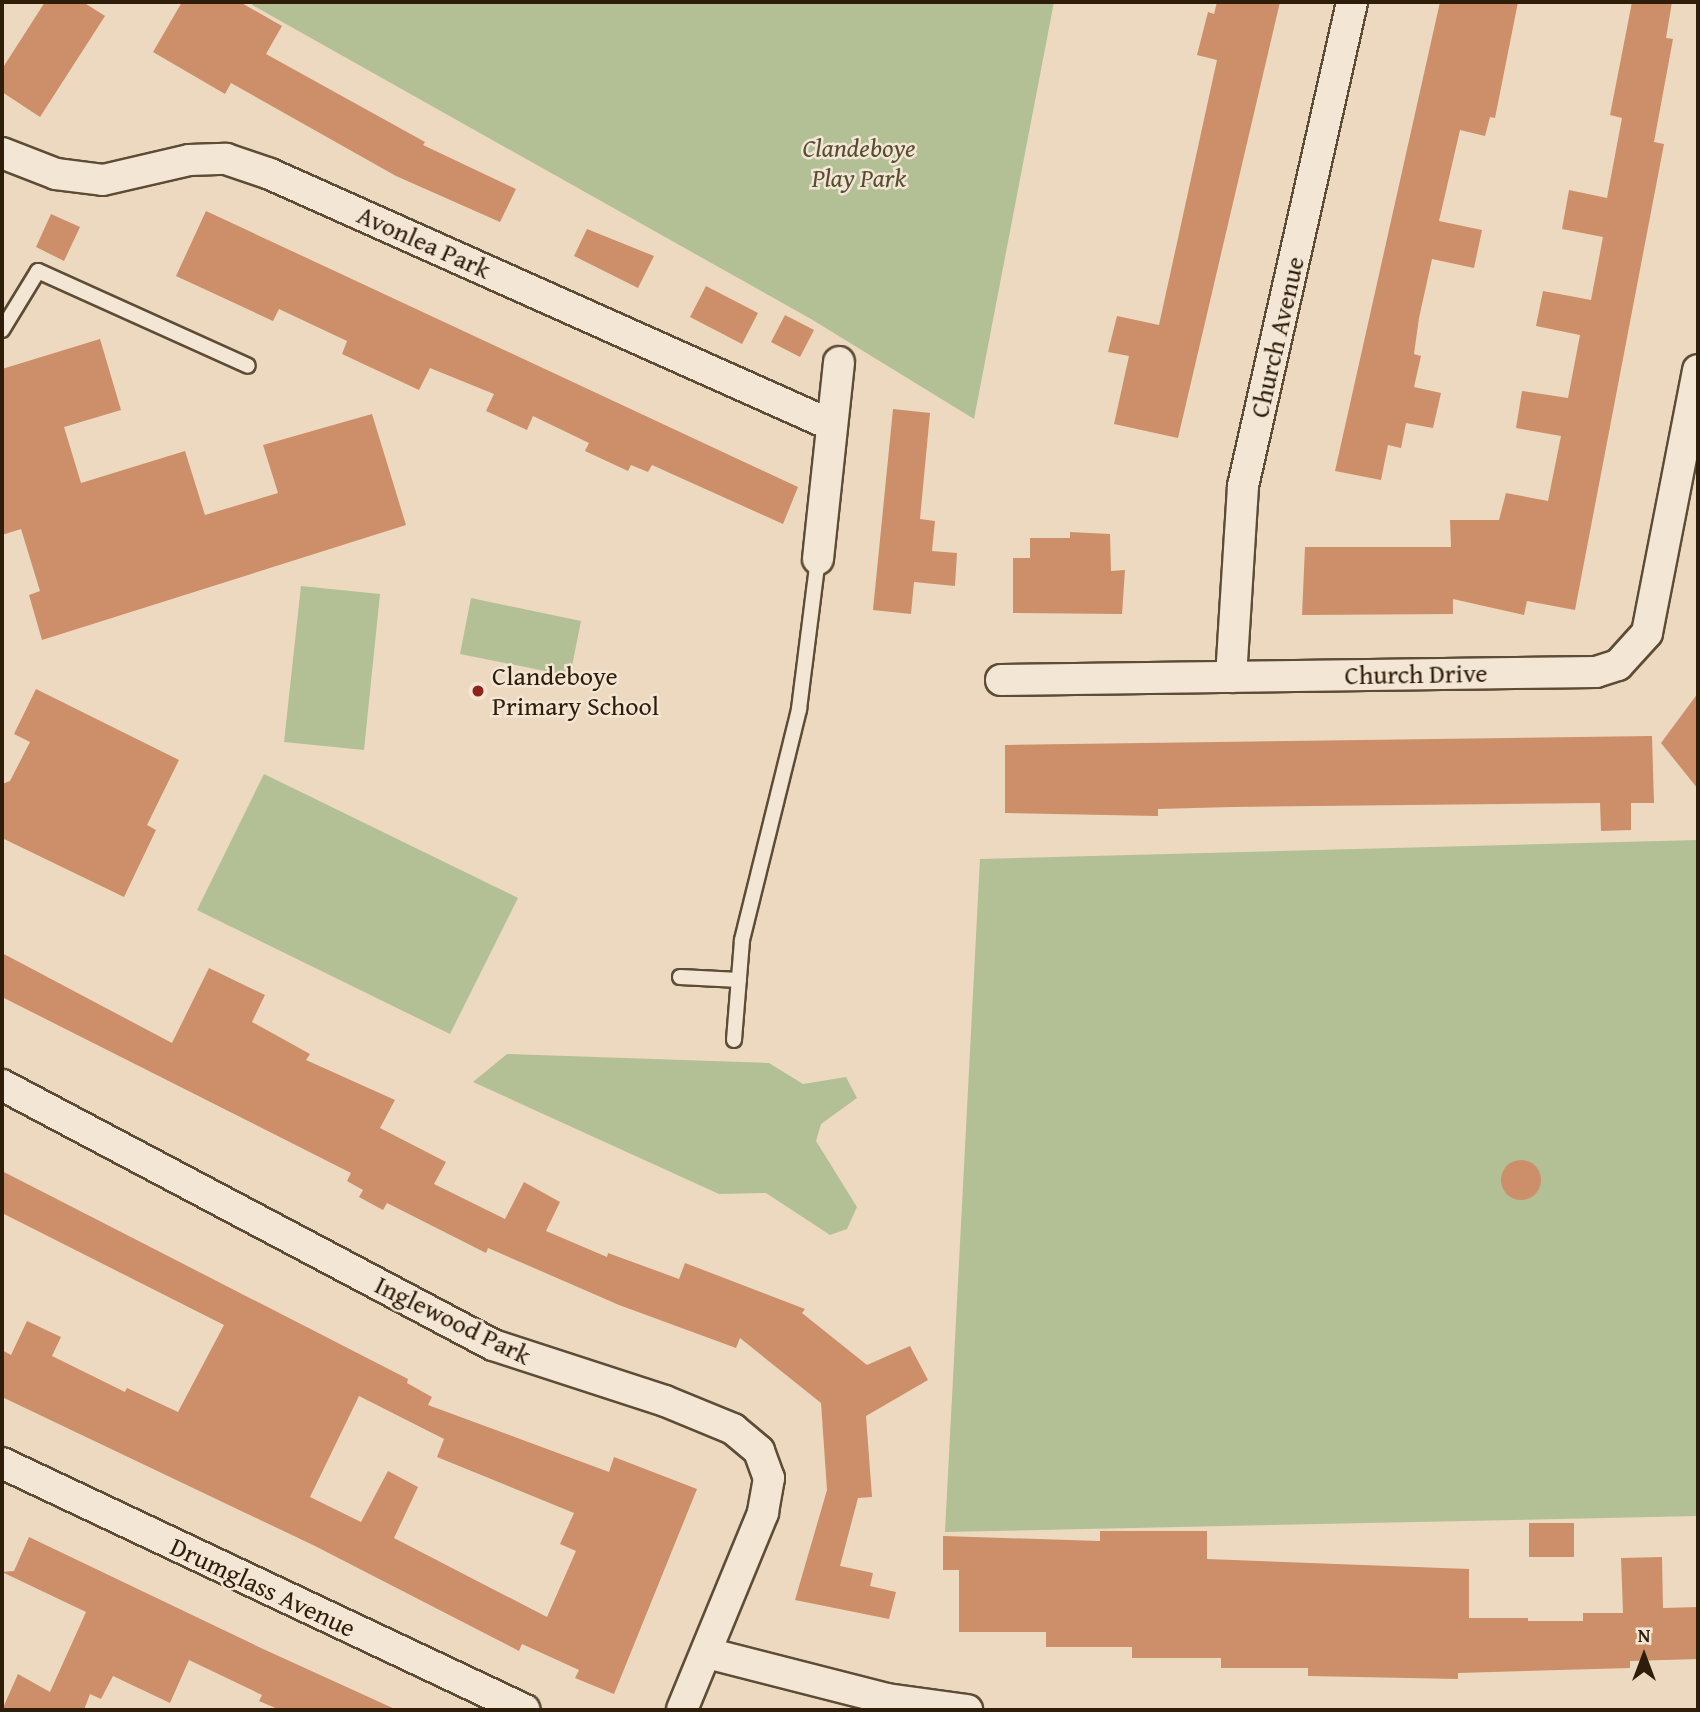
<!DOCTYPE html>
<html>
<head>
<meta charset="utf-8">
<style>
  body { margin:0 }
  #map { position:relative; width:1700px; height:1712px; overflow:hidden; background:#edd9bf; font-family:"Gentium Book Plus",serif }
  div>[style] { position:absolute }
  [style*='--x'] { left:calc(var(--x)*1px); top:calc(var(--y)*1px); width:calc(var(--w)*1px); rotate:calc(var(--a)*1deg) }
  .green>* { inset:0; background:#b3c096 }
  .building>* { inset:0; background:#cc8f69 }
  .round { border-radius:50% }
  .roads { filter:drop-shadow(2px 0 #5d4c36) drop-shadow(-2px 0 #5d4c36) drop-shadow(0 2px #5d4c36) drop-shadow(0 -2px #5d4c36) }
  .service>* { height:14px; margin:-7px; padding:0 7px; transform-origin:7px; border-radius:7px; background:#f3e6d5 }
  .minor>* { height:30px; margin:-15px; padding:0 15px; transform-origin:15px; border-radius:15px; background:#f3e6d5 }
  .dots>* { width:19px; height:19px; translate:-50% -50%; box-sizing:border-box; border:4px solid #f3e6d5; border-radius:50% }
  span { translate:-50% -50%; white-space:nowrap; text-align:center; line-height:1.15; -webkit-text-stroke:5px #f3e6d5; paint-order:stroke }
  .park-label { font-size:26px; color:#554e33; font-style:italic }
  .street-label { font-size:26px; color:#2d1d09 }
  .poi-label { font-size:26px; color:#2d1d09 }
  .left { translate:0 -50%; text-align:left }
  .frame { position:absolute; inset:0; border:4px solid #2d1d09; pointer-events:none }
  .north { position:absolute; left:1609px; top:1621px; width:70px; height:70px; -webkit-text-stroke:5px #f3e6d5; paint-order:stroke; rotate:0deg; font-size:19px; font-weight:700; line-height:28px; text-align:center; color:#2d1d09 }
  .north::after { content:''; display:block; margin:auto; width:24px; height:32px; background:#2d1d09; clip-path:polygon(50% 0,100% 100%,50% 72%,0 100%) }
</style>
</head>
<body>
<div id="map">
  <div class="green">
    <i style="clip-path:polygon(254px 2px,1054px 2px,974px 419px,811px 319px,252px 5px)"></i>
    <i style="clip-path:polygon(301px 586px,380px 594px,364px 750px,284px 742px)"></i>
    <i style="clip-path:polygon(471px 598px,581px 621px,570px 676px,460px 654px)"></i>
    <i style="clip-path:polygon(264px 774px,518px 898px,450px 1034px,197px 910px)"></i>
    <i style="clip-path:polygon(1698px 840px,1698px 1516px,945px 1532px,980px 859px)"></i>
    <i style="clip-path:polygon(507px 1054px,769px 1063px,803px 1084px,846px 1077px,857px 1098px,821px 1124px,816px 1141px,857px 1207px,847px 1229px,830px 1235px,766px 1193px,719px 1194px,473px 1082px)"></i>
  </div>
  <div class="building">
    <i style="clip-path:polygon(45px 2px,83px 2px,105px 16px,40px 117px,2px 92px,2px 69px)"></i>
    <i style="clip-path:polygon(182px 2px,240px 2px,282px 26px,266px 54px,425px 142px,423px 145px,516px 189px,500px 222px,396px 176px,231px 83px,225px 94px,153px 52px)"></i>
    <i style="clip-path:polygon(1217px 2px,1280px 2px,1178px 438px,1114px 424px,1129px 356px,1108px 352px,1117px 316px,1159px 325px,1217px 60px,1197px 55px,1208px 12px,1214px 14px)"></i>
    <i style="clip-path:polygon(1440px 2px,1518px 2px,1495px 118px,1490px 117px,1485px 136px,1460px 130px,1439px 221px,1482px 230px,1474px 268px,1432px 259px,1419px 318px,1414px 354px,1421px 356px,1414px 387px,1441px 393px,1433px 428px,1406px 423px,1401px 448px,1388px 445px,1381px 480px,1335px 471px)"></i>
    <i style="clip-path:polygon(1632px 2px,1672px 2px,1666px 38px,1673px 39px,1654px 142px,1664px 144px,1575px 610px,1527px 601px,1524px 615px,1453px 599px,1453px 614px,1302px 615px,1305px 547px,1451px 547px,1450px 520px,1499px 520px,1506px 493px,1548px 501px,1561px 436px,1516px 428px,1522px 391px,1568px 398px,1580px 335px,1536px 326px,1543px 291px,1591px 300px,1603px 237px,1562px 229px,1569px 190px,1607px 198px,1622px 118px,1610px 115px)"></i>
    <i style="clip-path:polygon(206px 211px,798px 487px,783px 524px,652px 465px,648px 472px,631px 465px,628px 471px,585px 451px,589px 443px,533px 416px,527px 430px,486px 411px,494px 394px,430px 368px,419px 390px,342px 354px,347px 341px,279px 309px,273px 321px,176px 276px)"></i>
    <i style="clip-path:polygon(51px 214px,80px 227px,64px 261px,36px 247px)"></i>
    <i style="clip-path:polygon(587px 229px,654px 256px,638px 288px,574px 256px)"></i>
    <i style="clip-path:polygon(706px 286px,758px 313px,742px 344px,690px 317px)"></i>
    <i style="clip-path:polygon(785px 315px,814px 330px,800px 357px,771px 342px)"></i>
    <i style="clip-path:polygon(100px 339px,121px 410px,64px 427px,81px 483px,185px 451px,205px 515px,278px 493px,263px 445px,372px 414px,406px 525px,42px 640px,29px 595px,40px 591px,21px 529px,2px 535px,2px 369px)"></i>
    <i style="clip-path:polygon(893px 409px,930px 413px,920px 519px,935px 521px,932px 551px,957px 553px,955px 586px,914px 582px,911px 614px,873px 610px)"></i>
    <i style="clip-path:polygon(1070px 532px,1110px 534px,1111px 571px,1125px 570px,1122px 614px,1013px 613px,1013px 558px,1030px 558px,1030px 538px,1070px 538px)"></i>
    <i style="clip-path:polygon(36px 689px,179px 760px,147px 825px,156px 830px,124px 897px,2px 838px,2px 784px,10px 781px,30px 742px,14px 734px)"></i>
    <i style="clip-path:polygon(1698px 693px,1698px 789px,1661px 743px)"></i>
    <i style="clip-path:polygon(1652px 736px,1654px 803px,1631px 803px,1631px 830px,1601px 831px,1600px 803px,1232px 807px,1158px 809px,1158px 816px,1005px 813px,1005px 745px)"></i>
    <i style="clip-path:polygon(2px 953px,172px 1043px,209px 968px,265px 995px,252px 1022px,310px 1054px,306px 1060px,395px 1100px,380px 1128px,446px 1162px,434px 1184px,505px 1219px,524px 1182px,560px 1202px,546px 1231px,607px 1257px,608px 1253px,679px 1279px,685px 1263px,805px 1309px,802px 1313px,867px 1365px,910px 1346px,928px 1380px,866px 1416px,872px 1497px,858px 1498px,840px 1566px,873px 1573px,870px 1586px,896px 1592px,889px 1619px,795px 1600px,827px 1490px,821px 1403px,740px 1338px,736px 1348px,619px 1305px,488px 1248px,486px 1253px,387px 1203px,383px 1210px,359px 1197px,363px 1190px,347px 1181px,351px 1173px,2px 997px)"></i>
    <i class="round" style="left:1501px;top:1160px;width:40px;height:40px"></i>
    <i style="clip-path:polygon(evenodd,2px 1171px,408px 1379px,407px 1383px,432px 1397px,428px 1405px,609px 1472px,614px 1457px,697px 1489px,614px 1694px,575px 1678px,579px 1670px,522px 1644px,519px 1651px,315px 1546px,2px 1397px,2px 1350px,11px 1355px,27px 1321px,61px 1337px,52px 1356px,125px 1392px,127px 1388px,178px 1412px,224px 1325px,2px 1213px,2px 1171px,359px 1396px,444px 1439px,437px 1457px,574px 1513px,560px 1544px,576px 1551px,547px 1617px,394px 1538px,418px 1487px,388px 1471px,361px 1522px,310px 1497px,359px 1396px)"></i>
    <i style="clip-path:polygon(1529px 1523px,1574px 1523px,1574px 1557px,1529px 1557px)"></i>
    <i style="clip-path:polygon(1100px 1531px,1207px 1531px,1207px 1559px,1469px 1569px,1469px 1618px,1528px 1618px,1528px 1621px,1583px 1621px,1583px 1613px,1623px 1613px,1621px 1558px,1662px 1557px,1663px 1608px,1698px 1607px,1698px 1659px,1630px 1661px,1630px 1668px,1458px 1673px,1458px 1679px,1308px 1676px,1308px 1668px,1221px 1668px,1221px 1658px,1132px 1658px,1132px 1647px,1046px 1647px,1046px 1632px,959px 1632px,959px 1570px,943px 1570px,943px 1536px,1100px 1541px)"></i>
    <i style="clip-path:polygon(29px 1537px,261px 1648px,397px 1710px,280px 1710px,259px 1701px,262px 1695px,189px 1660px,170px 1703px,113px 1676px,101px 1699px,90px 1694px,84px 1710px,2px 1710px,18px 1674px,50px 1692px,86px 1612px,2px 1572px,14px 1571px)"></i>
  </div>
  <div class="roads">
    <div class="service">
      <i style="--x:2;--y:330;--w:69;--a:-58.6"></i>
      <i style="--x:38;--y:271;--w:230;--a:24.3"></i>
      <i style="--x:680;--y:977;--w:59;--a:2.9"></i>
      <i style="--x:734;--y:1040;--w:100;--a:-85.4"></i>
      <i style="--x:742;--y:940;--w:238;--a:-76.1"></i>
      <i style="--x:799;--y:709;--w:151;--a:-82.8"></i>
    </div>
    <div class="minor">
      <i style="--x:2;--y:153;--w:58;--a:21.3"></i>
      <i style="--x:56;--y:174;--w:47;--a:7.3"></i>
      <i style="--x:103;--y:180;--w:88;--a:-13.1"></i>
      <i style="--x:189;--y:160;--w:37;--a:-2"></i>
      <i style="--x:226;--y:159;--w:46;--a:18.8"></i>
      <i style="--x:270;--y:174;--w:615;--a:24.1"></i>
      <i style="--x:818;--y:559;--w:198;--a:-83.9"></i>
      <i style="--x:1231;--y:677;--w:191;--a:-86.4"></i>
      <i style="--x:1243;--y:486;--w:496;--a:-77.3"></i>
      <i style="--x:1001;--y:680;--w:595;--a:-0.77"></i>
      <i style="--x:1596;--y:672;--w:23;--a:-18"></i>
      <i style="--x:1618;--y:665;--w:43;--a:-47.8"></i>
      <i style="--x:1647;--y:633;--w:268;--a:-79"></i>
      <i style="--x:2;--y:1085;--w:556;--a:27.9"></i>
      <i style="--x:493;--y:1345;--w:181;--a:18"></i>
      <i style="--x:665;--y:1401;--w:74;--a:22.4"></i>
      <i style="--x:733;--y:1429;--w:34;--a:40"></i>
      <i style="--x:759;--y:1451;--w:29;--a:70"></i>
      <i style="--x:769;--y:1478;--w:36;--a:100"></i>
      <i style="--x:763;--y:1513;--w:213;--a:112.4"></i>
      <i style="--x:2;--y:1463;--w:578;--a:25.28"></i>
      <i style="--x:707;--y:1653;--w:186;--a:14.3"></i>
      <i style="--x:887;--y:1699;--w:81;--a:7.8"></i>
    </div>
  </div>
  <div class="dots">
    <i style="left:478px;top:691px;background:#8f2418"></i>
  </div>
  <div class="park-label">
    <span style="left:859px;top:163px">Clandeboye<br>Play Park</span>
  </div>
  <div class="street-label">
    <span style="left:424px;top:242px;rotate:24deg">Avonlea Park</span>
    <span style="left:1277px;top:337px;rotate:-77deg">Church Avenue</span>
    <span style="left:1416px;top:674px;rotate:-1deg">Church Drive</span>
    <span style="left:453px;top:1320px;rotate:26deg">Inglewood Park</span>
    <span style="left:263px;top:1587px;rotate:25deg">Drumglass Avenue</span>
  </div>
  <div class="poi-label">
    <span class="left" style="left:492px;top:691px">Clandeboye<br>Primary School</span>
  </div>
  <div class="frame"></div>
  <div class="north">N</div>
</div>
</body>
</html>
